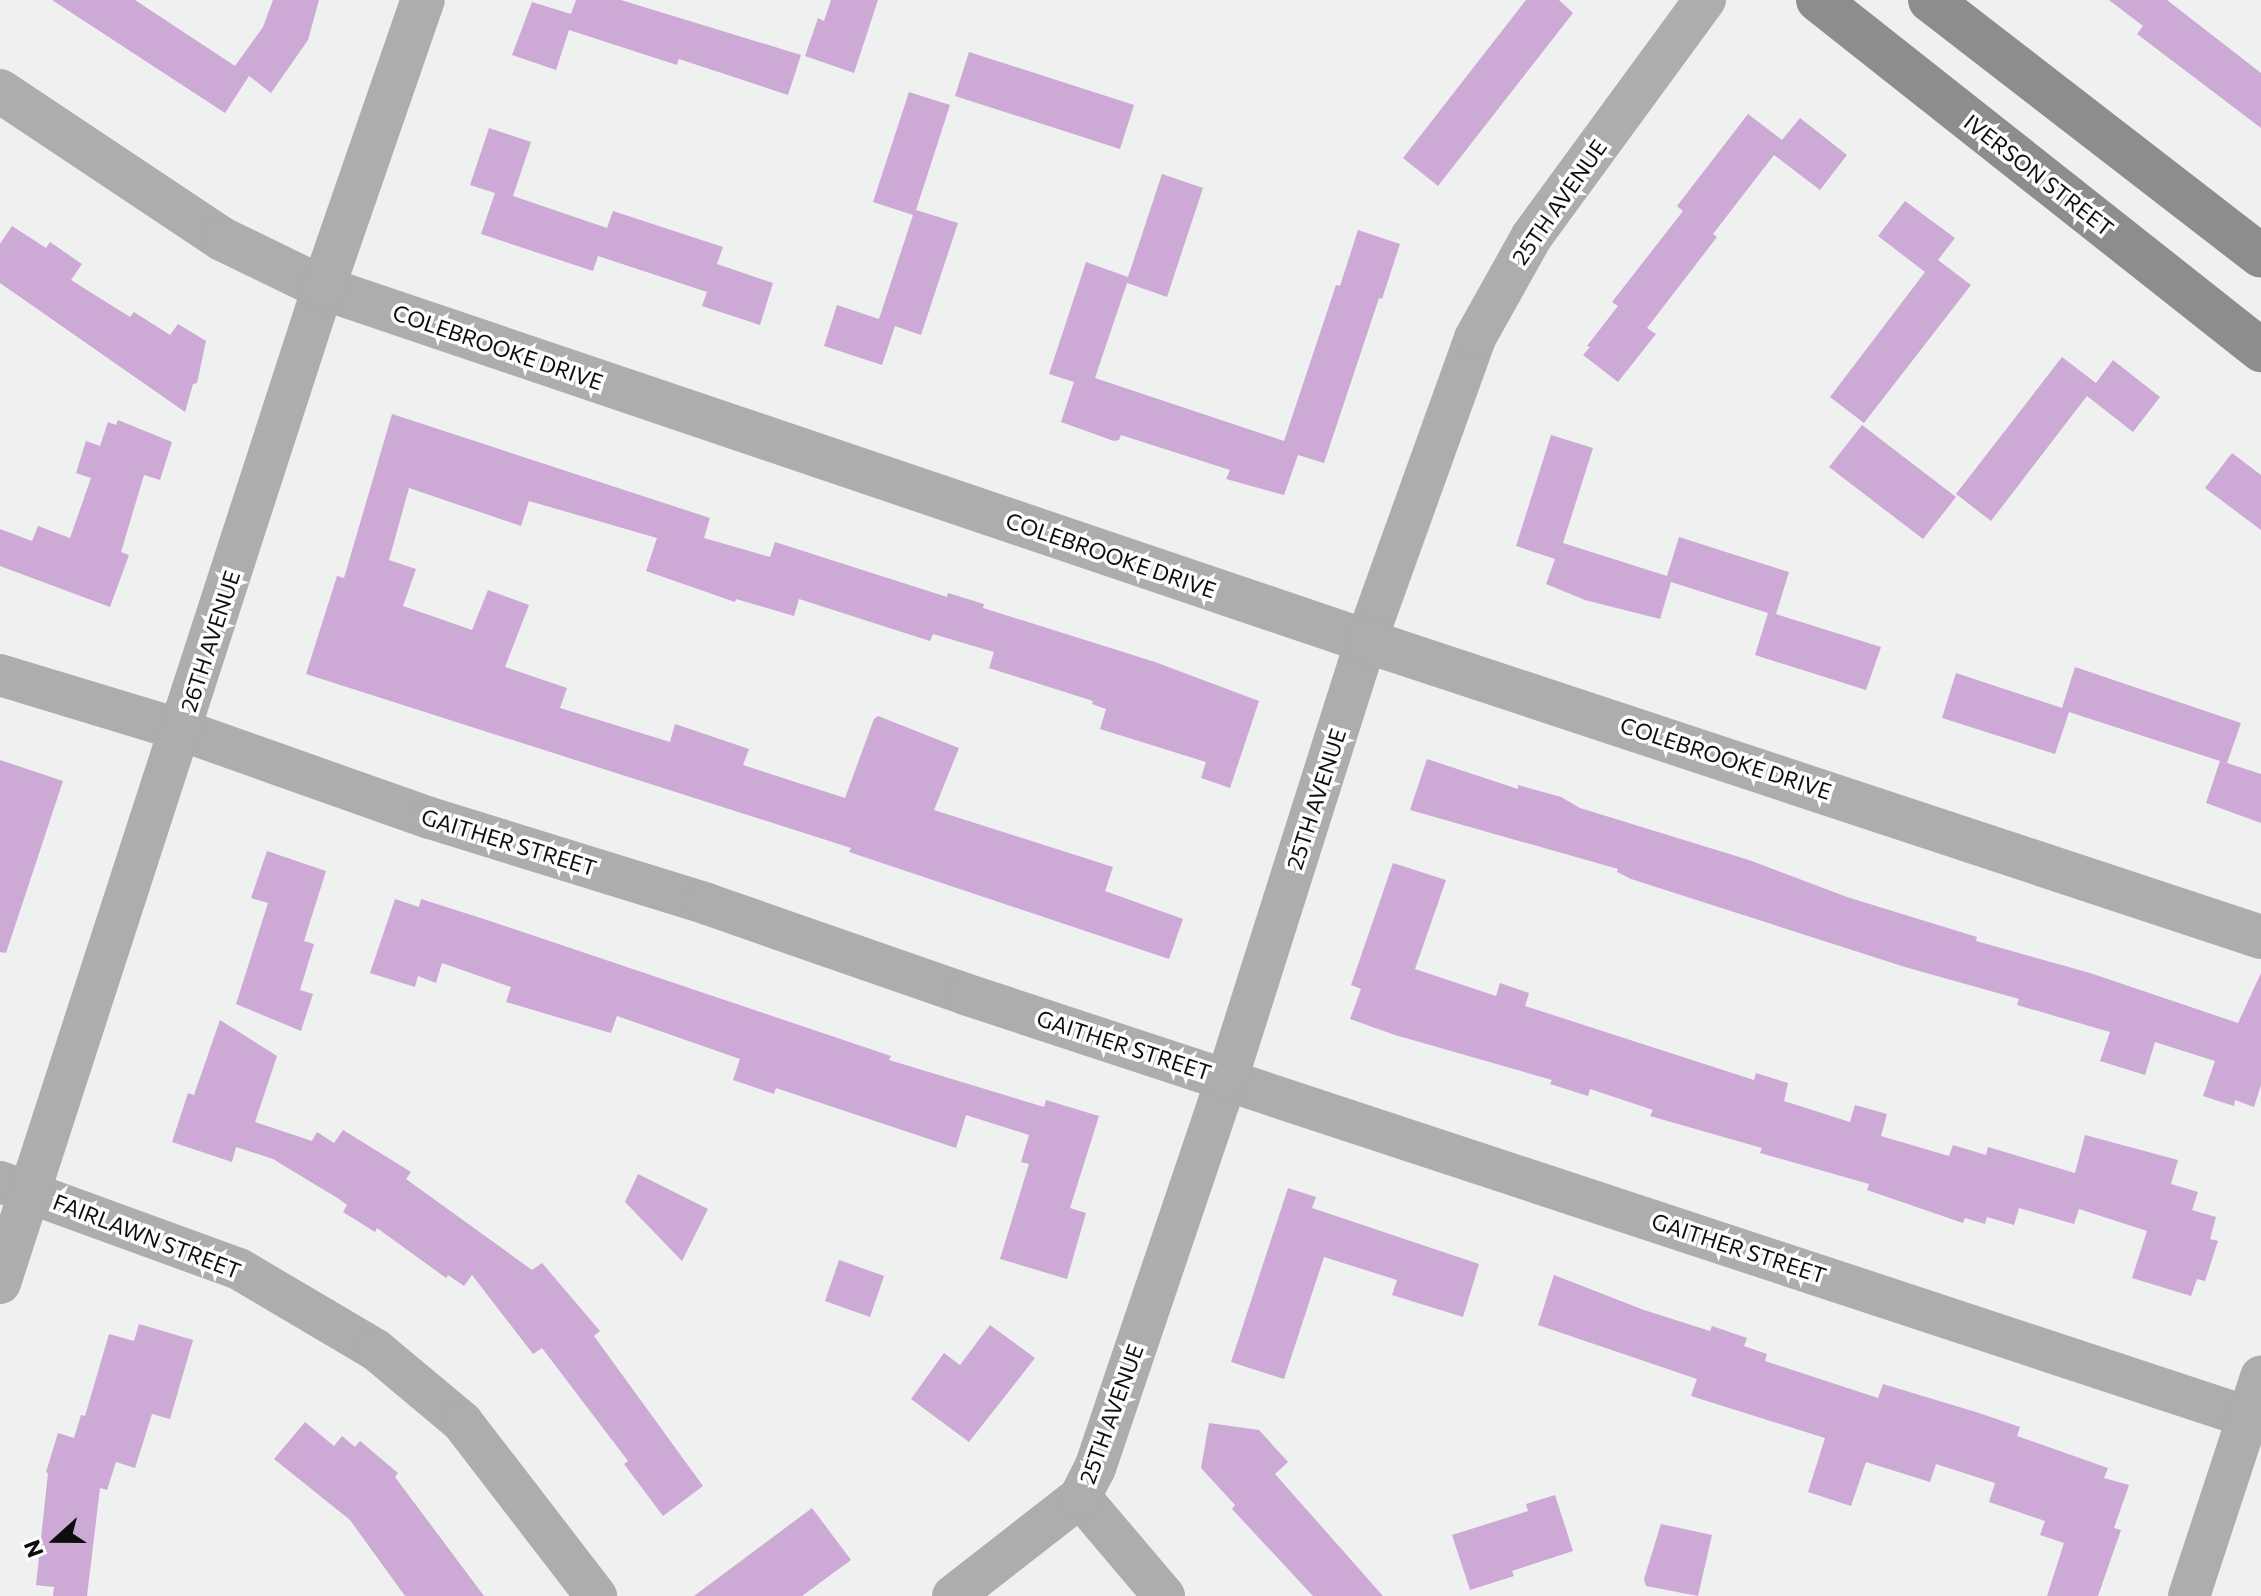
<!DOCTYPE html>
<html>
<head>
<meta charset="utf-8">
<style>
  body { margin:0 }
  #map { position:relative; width:2261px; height:1596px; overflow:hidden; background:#eff0f0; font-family:Commissioner,sans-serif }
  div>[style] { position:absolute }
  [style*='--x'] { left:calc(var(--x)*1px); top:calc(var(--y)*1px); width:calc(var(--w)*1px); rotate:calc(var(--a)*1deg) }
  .building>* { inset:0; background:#cda9d5 }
  .minor>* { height:42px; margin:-21px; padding:0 21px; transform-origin:21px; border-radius:21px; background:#adadad }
  .tertiary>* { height:44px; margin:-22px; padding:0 22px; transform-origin:22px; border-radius:22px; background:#adadad }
  .secondary>* { height:44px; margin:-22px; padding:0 22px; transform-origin:22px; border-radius:22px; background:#8d8d8c }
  span { translate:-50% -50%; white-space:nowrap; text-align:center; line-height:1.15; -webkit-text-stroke:7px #fcfdfe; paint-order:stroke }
  .street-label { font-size:22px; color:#0e0e0e }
  .north { position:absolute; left:16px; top:1500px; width:80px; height:80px; -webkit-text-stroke:6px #fcfdfe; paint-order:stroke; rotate:249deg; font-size:22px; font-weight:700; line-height:32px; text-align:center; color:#0e0e0e }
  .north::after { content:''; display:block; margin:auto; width:28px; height:36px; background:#0e0e0e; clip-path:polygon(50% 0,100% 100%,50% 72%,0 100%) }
</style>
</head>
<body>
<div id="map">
  <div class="building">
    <i style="clip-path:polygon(52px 0,135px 0,235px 66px,263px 27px,273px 0,319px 0,308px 40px,271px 93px,249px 76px,225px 113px)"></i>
    <i style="clip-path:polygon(576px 0,621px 0,801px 55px,788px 95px,679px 59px,677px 65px,569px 30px,556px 70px,512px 55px,532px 2px,571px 14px)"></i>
    <i style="clip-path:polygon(831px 0,878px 0,854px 73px,805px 56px,818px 18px,824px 21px)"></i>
    <i style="clip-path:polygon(1526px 0,1559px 0,1573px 13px,1438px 186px,1403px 158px)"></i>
    <i style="clip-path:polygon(2109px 0,2167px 0,2261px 73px,2261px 128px,2137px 34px,2143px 26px)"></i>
    <i style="clip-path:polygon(969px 52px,1134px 105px,1120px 149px,955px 96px)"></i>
    <i style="clip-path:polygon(909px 92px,950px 105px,916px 210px,958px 223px,921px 335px,895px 326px,882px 365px,824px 346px,837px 305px,879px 319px,913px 215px,873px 202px)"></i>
    <i style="clip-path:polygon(1748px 114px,1782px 140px,1800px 118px,1847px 155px,1820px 190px,1774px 155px,1713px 234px,1717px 237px,1647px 328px,1656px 334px,1618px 382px,1583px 355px,1590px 347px,1587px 346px,1618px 306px,1612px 302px,1683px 211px,1677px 206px)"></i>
    <i style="clip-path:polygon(489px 128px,531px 142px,513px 196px,607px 228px,613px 211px,723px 247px,717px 264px,773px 283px,760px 325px,702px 306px,707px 292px,598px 256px,593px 271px,481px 234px,495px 193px,470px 185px)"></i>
    <i style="clip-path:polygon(1162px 174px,1203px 188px,1167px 297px,1127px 283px,1095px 378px,1284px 441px,1336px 285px,1340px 286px,1358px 230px,1400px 244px,1382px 299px,1379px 298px,1324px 463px,1298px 455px,1284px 495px,1226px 479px,1230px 470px,1121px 435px,1119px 440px,1114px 441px,1061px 422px,1074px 382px,1049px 374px,1086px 262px,1128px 277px)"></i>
    <i style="clip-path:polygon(1905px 201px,1955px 238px,1938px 260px,1971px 285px,1864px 423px,1830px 397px,1925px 272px,1878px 236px)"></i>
    <i style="clip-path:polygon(12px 226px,46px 248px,50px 242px,82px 264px,71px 280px,130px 317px,134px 312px,170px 335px,178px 324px,206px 341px,197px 383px,193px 384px,185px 412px,0 283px,0 244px)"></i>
    <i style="clip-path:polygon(2062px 357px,2096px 383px,2113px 360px,2160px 397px,2133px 432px,2087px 396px,1991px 521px,1956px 494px)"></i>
    <i style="clip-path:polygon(392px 414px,710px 518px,704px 538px,770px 557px,775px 542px,947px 597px,948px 593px,984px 604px,983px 608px,1155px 662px,1259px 701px,1230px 788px,1201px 778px,1206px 762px,1100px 729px,1106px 709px,1092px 704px,1093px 701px,989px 668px,994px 652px,933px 634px,930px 641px,799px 599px,794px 616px,736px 599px,735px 602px,646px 571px,657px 538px,529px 501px,521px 526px,409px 488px,389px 560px,416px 569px,403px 606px,472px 630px,488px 590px,529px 605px,505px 667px,567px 688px,560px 708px,670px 742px,675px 724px,749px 749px,743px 765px,845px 798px,874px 719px,878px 716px,959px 748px,934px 810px,1113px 867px,1105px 891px,1183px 919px,1169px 959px,849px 852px,851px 848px,306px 674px,337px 576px,344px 578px)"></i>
    <i style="clip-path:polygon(118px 420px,172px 442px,160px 480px,144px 475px,121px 552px,129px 555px,110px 607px,0 566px,0 529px,32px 541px,38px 526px,70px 538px,91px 478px,76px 473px,86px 441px,100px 446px,108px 422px,116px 425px)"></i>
    <i style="clip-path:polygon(1862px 425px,1956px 497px,1923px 539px,1829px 467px)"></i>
    <i style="clip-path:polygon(1551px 435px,1593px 448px,1563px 543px,1667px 576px,1679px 537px,1789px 572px,1776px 614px,1881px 647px,1866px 690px,1755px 655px,1768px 613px,1671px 582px,1660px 619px,1585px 600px,1546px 584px,1555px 559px,1516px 546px)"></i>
    <i style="clip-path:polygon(2232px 453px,2261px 475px,2261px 530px,2205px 488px)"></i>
    <i style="clip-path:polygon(2075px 667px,2241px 723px,2227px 763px,2261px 774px,2261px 823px,2206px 803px,2220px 761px,2069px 712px,2055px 754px,1942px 718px,1956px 673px,2062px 708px)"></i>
    <i style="clip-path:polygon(1427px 759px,1518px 789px,1518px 785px,1561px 797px,1580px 808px,1749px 860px,1847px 897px,1977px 937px,1976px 941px,2090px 973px,2238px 1023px,2261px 973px,2261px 1085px,2254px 1107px,2235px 1100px,2234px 1106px,2203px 1096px,2215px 1061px,2155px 1042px,2145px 1075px,2100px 1061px,2110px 1032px,2017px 1005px,2019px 999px,1905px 967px,1631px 879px,1617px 872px,1618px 869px,1410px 810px)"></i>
    <i style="clip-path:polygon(0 760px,63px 781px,6px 953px,0 952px)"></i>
    <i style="clip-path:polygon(267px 851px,326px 871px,304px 941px,314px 944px,300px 990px,313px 994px,301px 1031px,236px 1004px,268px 903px,251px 898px)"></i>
    <i style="clip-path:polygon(1393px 863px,1446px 880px,1415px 969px,1496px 996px,1500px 983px,1529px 993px,1525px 1006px,1754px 1080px,1756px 1073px,1788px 1083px,1784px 1101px,1850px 1122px,1855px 1105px,1887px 1114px,1881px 1136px,1949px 1156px,1953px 1145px,1986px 1155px,1988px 1147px,2075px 1173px,2085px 1135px,2178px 1160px,2171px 1184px,2198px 1192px,2192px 1210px,2216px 1217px,2210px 1239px,2218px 1241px,2205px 1281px,2197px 1279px,2191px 1296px,2132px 1278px,2147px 1231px,2079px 1209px,2074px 1224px,2019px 1208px,2014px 1225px,1987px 1217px,1985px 1224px,1965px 1218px,1963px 1223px,1867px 1190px,1869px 1184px,1760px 1153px,1762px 1148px,1650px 1116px,1653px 1110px,1590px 1089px,1588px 1096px,1550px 1084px,1552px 1080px,1395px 1035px,1350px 1019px,1361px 989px,1351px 985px)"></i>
    <i style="clip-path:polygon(395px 899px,419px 907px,421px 899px,487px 920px,891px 1056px,889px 1060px,1044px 1107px,1046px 1100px,1099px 1116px,1070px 1208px,1086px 1213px,1067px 1279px,1000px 1259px,1029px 1164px,1021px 1162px,1029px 1135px,966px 1115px,956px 1148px,776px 1088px,774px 1094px,733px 1080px,740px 1059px,617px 1016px,611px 1033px,506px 1002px,511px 987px,442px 963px,436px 983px,418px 976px,415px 987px,370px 973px)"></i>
    <i style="clip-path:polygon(220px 1020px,277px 1056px,255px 1122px,312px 1141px,317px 1132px,334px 1143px,343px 1130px,411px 1172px,406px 1179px,532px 1270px,542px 1263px,600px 1331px,594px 1336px,703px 1486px,663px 1516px,624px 1464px,628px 1461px,542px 1348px,533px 1354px,472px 1275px,464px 1286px,448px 1275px,446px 1278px,377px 1228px,375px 1232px,343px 1212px,347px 1205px,339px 1199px,273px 1159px,236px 1147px,232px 1162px,172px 1142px,188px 1093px,194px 1095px)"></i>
    <i style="clip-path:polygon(638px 1174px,708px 1209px,682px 1261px,625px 1202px)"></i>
    <i style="clip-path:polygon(1288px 1188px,1316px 1197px,1312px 1208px,1479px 1264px,1463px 1317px,1392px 1295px,1397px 1280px,1324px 1257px,1284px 1379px,1231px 1362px)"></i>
    <i style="clip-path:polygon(839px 1260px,884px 1276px,870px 1317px,825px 1301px)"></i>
    <i style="clip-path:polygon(1554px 1275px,1644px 1310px,1710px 1331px,1712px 1326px,1747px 1338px,1744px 1346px,1767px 1354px,1765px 1361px,1878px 1398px,1883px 1384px,1979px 1413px,2020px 1427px,2017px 1436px,2108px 1468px,2104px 1478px,2129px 1485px,2114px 1528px,2121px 1530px,2098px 1596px,2047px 1596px,2064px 1543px,2040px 1535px,2045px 1521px,1989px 1502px,1995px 1483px,1936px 1464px,1930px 1482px,1866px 1462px,1851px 1506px,1808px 1492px,1825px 1438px,1691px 1396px,1697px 1379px,1538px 1325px)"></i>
    <i style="clip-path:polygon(139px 1324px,193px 1340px,170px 1419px,152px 1414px,135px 1468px,116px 1462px,107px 1490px,100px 1488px,87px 1596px,53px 1596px,54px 1587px,36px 1585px,48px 1473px,46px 1472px,58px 1433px,74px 1438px,81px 1415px,85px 1416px,109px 1334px,134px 1341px)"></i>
    <i style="clip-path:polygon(990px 1325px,1035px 1358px,969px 1442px,911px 1399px,944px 1353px,960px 1365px)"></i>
    <i style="clip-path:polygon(305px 1422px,334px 1446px,342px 1436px,355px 1447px,360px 1441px,398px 1473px,395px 1477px,484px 1596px,405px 1596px,350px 1520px,274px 1459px)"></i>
    <i style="clip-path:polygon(1209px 1423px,1259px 1430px,1288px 1462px,1275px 1474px,1383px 1596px,1313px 1596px,1232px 1509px,1235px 1505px,1201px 1468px)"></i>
    <i style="clip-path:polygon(1555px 1495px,1573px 1551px,1512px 1571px,1514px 1576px,1470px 1590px,1452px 1535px,1528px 1511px,1526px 1504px)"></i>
    <i style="clip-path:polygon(812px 1508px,851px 1560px,802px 1596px,694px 1596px)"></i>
    <i style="clip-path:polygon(1661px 1524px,1712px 1535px,1698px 1596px,1646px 1586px,1644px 1579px)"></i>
  </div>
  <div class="minor">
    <i style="--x:0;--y:675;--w:189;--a:16.9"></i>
    <i style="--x:181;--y:730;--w:264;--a:19.5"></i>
    <i style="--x:430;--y:818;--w:290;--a:17.2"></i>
    <i style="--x:707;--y:904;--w:273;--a:19.2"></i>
    <i style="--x:965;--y:994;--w:1351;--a:18.25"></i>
    <i style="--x:0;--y:1182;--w:254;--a:20"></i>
    <i style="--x:239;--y:1269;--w:159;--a:30.6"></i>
    <i style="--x:376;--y:1350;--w:112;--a:39.9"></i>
    <i style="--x:462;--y:1422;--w:220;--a:52.4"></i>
    <i style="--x:0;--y:1283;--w:1046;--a:-72.02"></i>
    <i style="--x:1080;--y:1497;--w:130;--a:49.7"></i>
    <i style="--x:953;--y:1596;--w:161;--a:-37.9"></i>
    <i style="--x:1080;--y:1497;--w:33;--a:-63"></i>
    <i style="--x:1095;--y:1468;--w:411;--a:-71.3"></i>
    <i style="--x:1227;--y:1079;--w:460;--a:-72.4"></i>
    <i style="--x:1366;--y:641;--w:322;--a:-70.2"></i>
    <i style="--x:1475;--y:338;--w:117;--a:-60.8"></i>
    <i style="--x:1532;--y:236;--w:293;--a:-53.8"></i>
    <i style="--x:2189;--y:1596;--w:231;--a:-71.8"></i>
  </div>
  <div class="tertiary">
    <i style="--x:0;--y:91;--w:267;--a:33.7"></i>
    <i style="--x:222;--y:239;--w:112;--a:25.9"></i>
    <i style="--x:323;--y:288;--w:1101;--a:18.7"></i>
    <i style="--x:1366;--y:641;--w:943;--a:18.3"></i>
    <i style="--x:323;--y:288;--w:305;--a:-70.9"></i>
  </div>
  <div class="secondary">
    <i style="--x:1818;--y:0;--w:565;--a:38.31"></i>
    <i style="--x:1930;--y:0;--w:418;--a:37.7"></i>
  </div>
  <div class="street-label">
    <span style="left:2039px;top:175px;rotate:38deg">IVERSON STREET</span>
    <span style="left:1559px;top:202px;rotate:-55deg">25TH AVENUE</span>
    <span style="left:498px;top:347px;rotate:19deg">COLEBROOKE DRIVE</span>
    <span style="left:1111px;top:555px;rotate:19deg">COLEBROOKE DRIVE</span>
    <span style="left:210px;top:641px;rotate:-72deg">26TH AVENUE</span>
    <span style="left:1726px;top:758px;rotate:18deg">COLEBROOKE DRIVE</span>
    <span style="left:1316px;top:799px;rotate:-72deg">25TH AVENUE</span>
    <span style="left:509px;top:842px;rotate:17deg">GAITHER STREET</span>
    <span style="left:1124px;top:1045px;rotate:18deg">GAITHER STREET</span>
    <span style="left:147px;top:1236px;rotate:21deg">FAIRLAWN STREET</span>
    <span style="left:1739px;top:1248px;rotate:18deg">GAITHER STREET</span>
    <span style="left:1111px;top:1414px;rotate:-70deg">25TH AVENUE</span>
  </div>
  <div class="north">N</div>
</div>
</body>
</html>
